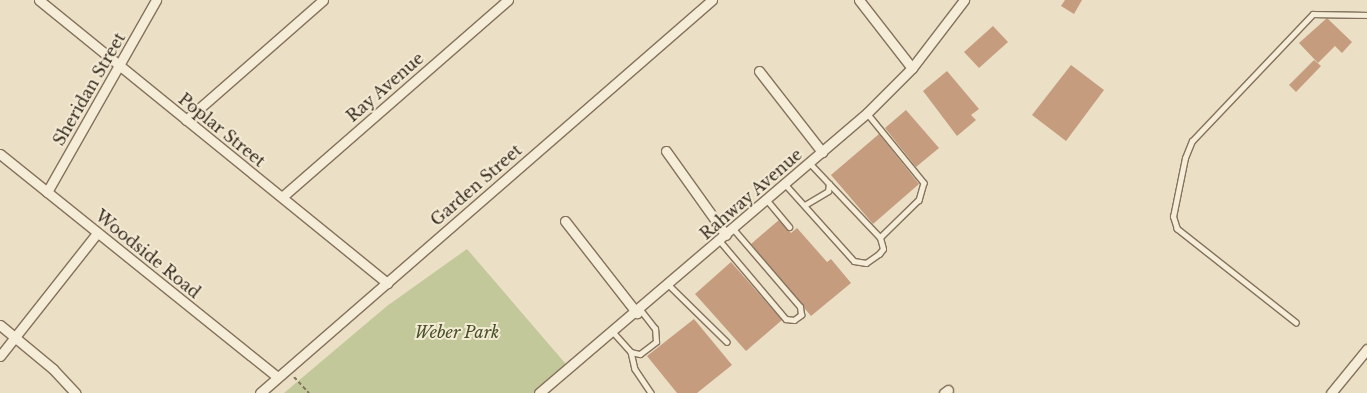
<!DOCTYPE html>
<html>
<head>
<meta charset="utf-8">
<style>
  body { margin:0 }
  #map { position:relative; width:1367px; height:393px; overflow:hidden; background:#ebdfc5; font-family:"Libre Baskerville",serif }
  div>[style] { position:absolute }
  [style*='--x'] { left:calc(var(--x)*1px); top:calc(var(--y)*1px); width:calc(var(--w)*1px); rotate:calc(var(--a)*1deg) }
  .green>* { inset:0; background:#c3c89a }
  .building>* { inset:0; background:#c69c7e }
  .path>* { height:2px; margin-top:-1px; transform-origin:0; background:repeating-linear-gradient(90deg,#84725d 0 4px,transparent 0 6.5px) }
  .roads { filter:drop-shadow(1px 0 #84725d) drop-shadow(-1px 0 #84725d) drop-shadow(0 1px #84725d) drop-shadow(0 -1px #84725d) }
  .lane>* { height:4.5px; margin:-2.25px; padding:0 2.25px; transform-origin:2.25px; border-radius:2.25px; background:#f6edd8 }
  .street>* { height:9px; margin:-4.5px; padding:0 4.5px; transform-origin:4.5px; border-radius:4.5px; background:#f6edd8 }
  span { translate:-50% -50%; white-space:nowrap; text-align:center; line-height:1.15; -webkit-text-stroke:4px #f3ead4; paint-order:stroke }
  .street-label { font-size:16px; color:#362a1f }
  .park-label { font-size:16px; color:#465028; font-style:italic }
</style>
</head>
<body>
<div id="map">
  <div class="green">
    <i style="clip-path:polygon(467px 249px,571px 370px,538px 393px,284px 393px,387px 306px)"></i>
  </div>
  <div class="building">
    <i style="clip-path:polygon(1065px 0,1082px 0,1074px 14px,1061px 6px)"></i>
    <i style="clip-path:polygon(1327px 18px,1352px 42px,1342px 53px,1335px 46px,1318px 63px,1299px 43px)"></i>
    <i style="clip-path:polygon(993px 26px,1008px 42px,979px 68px,964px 52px)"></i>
    <i style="clip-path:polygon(1314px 60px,1321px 66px,1296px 92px,1289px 85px)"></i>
    <i style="clip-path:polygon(1071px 65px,1104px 90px,1066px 141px,1032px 115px)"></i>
    <i style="clip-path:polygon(947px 71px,979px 109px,971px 115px,976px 120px,957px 136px,923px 91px)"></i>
    <i style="clip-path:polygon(906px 110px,939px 148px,916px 167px,885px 128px)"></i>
    <i style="clip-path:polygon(879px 134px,919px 184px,873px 224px,831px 175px)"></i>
    <i style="clip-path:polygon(779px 220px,791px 233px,797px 228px,827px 262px,831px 259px,851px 283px,811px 316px,751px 244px)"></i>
    <i style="clip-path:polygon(731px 262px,782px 320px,746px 351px,695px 294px)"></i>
    <i style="clip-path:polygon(694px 319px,732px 365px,697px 393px,677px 393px,647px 356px)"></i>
  </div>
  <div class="path">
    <i style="--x:294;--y:377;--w:22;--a:47"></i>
  </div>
  <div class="roads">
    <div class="lane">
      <i style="--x:867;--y:113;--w:90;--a:50.8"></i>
      <i style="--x:924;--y:183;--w:18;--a:106"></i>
      <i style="--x:919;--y:200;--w:54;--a:135.7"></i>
      <i style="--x:785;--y:184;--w:103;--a:48.1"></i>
      <i style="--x:854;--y:261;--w:12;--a:9"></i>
      <i style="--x:866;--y:263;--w:16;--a:-35"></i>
      <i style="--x:879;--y:254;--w:6;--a:-51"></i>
      <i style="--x:883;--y:249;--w:11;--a:-105"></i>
      <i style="--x:880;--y:238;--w:103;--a:-133.4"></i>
      <i style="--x:767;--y:200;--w:35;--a:50"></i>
      <i style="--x:805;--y:205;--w:27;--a:-31"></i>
      <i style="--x:828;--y:191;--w:7;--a:-82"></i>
      <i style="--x:720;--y:241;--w:102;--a:49.8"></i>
      <i style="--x:786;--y:319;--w:8;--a:7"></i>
      <i style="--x:794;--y:320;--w:9;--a:-36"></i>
      <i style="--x:801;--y:315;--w:8;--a:-97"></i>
      <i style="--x:800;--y:307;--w:103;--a:-130.7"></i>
      <i style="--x:669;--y:285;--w:81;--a:44.5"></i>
      <i style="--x:1296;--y:323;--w:152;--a:-141.7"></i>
      <i style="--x:1177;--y:229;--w:13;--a:-108"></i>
      <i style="--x:1173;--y:217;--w:60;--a:-78.5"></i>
      <i style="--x:1185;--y:158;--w:18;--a:-68"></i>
      <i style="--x:1192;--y:141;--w:175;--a:-46.4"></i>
      <i style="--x:1313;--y:14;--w:54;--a:1.1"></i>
      <i style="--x:614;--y:333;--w:25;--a:48"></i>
      <i style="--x:631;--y:352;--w:9;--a:13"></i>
      <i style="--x:640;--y:354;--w:20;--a:-37"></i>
      <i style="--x:656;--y:342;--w:13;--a:-94"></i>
      <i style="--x:655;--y:329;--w:24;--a:-128"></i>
      <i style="--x:631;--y:352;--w:17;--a:77"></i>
      <i style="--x:635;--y:369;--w:29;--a:56"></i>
    </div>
    <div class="street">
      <i style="--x:39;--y:0;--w:449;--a:39.1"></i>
      <i style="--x:859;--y:0;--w:86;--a:52.1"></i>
      <i style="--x:759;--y:71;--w:103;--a:52.1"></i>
      <i style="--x:186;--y:120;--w:182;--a:-41.2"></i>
      <i style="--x:666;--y:151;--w:103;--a:54.5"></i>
      <i style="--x:0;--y:154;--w:356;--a:38.8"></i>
      <i style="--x:47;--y:192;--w:221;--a:-60.4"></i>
      <i style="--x:282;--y:197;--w:300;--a:-41.1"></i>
      <i style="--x:565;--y:221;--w:117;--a:52"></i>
      <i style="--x:0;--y:325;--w:69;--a:39.7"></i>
      <i style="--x:53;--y:369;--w:33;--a:47"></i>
      <i style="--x:0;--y:356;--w:157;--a:-51.7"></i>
      <i style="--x:260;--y:393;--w:599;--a:-41.01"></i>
      <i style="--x:539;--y:393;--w:431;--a:-40.5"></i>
      <i style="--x:867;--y:113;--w:64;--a:-45"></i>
      <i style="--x:912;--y:68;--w:86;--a:-52.6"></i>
      <i style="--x:944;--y:393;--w:5;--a:-37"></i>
      <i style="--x:1331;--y:393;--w:57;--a:-50.7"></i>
    </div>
  </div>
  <div class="street-label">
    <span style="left:385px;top:87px;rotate:-41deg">Ray Avenue</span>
    <span style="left:89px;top:89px;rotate:-60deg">Sheridan Street</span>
    <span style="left:222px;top:130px;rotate:39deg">Poplar Street</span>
    <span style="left:476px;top:185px;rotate:-41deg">Garden Street</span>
    <span style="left:751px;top:194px;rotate:-41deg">Rahway Avenue</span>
    <span style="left:148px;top:254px;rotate:39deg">Woodside Road</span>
  </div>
  <div class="park-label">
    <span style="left:457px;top:332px">Weber Park</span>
  </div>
</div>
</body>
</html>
